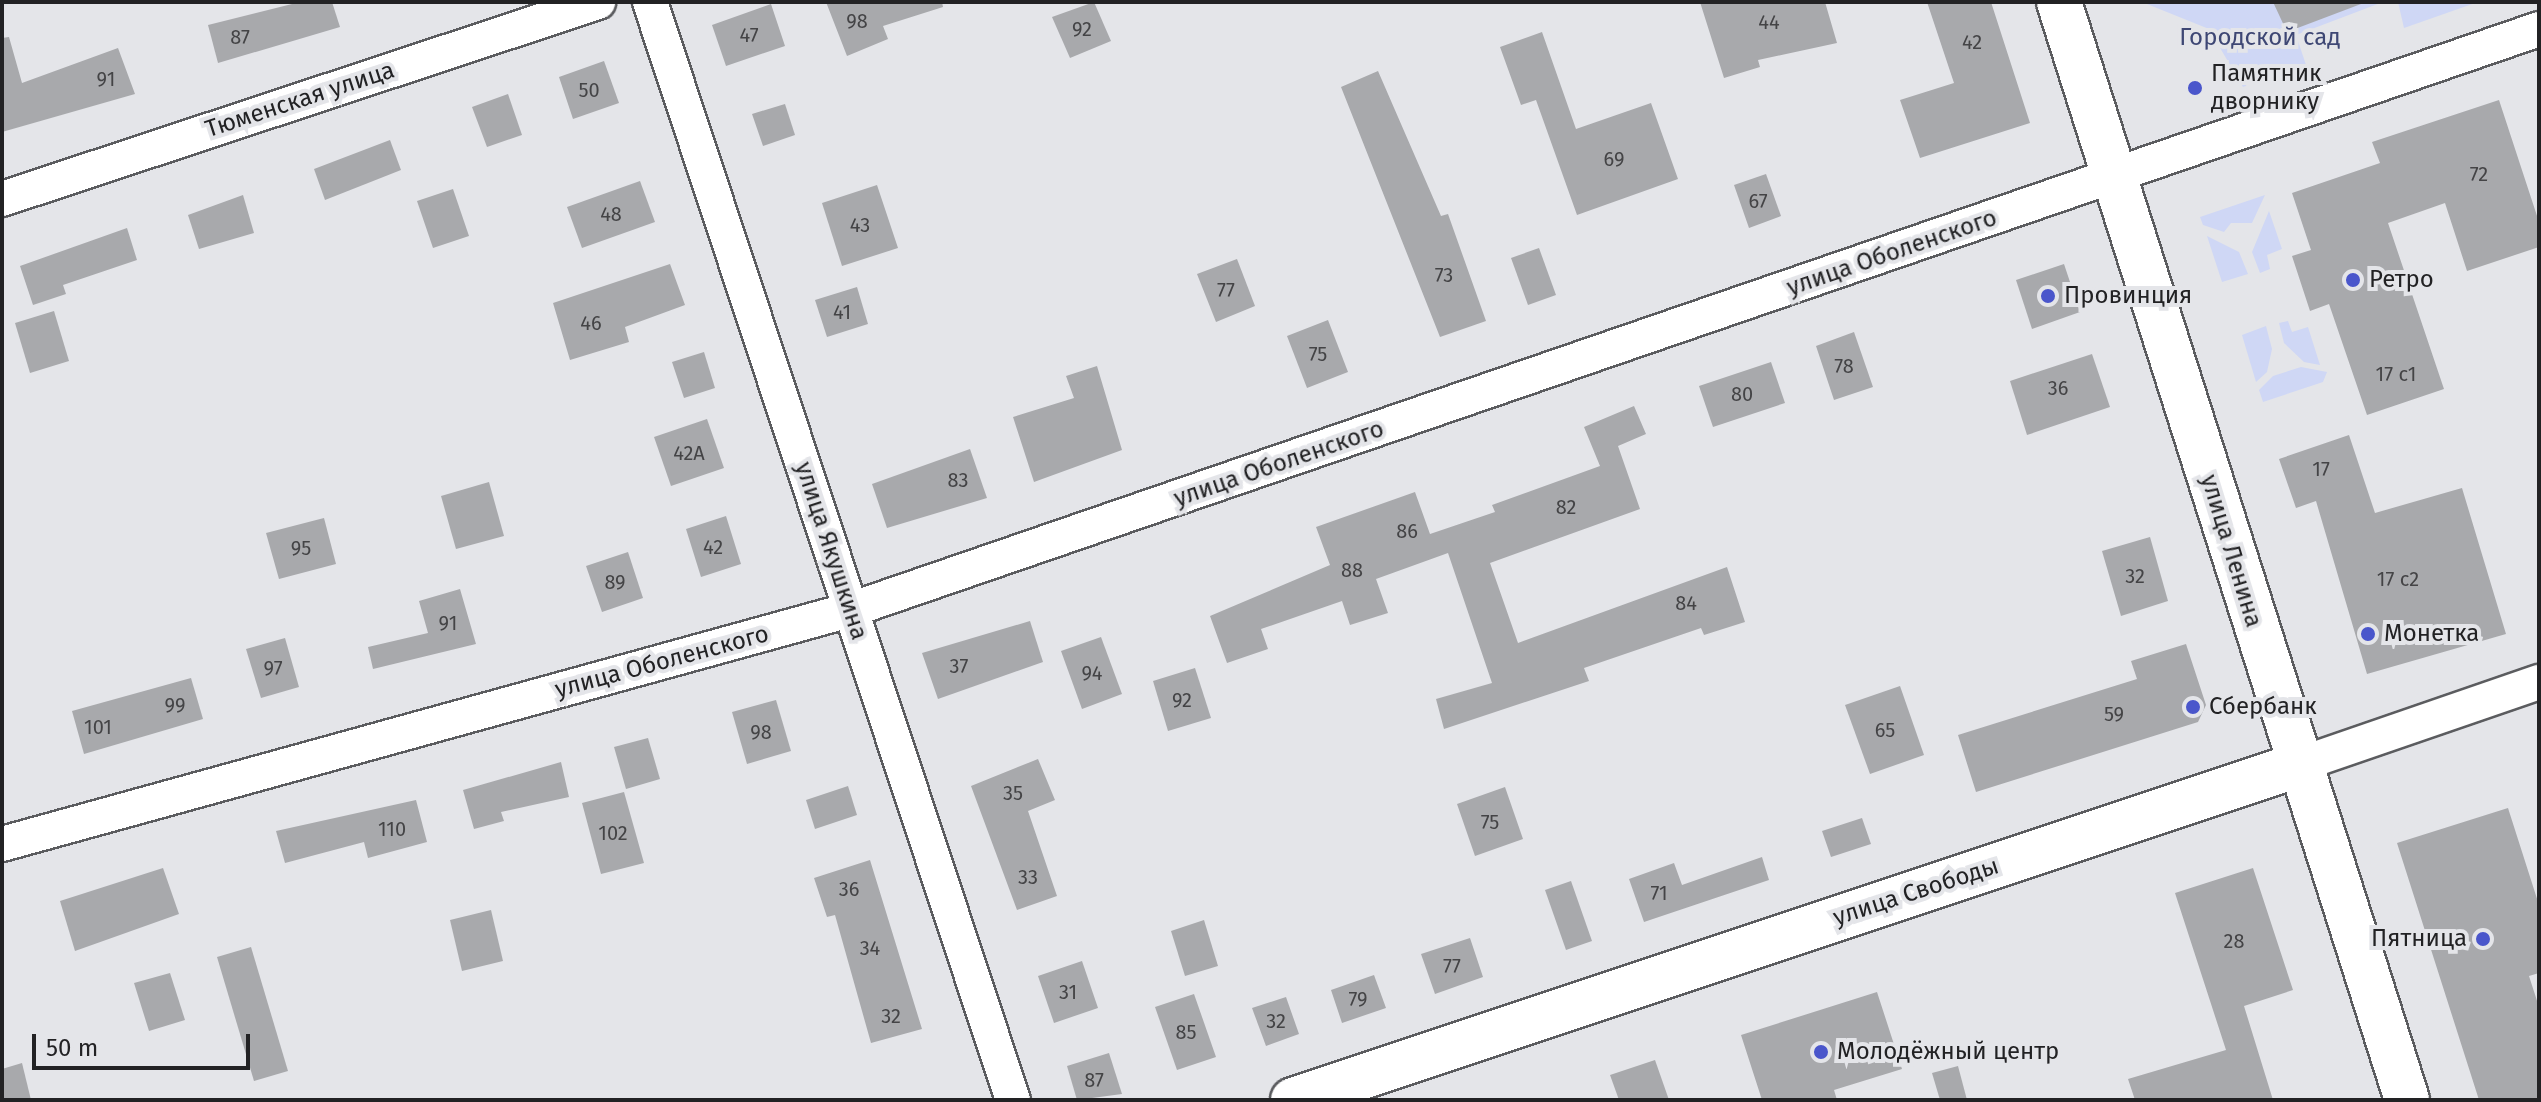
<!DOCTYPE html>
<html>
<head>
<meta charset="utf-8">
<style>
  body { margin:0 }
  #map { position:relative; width:2541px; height:1102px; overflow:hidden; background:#e4e5e9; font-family:"Fira Sans",sans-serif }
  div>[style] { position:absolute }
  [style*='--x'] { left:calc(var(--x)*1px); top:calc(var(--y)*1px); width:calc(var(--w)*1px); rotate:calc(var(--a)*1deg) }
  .green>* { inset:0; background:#cfd7f5 }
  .building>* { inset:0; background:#a8a9ac }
  .roads { filter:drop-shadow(2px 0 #5b5c5f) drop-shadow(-2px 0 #5b5c5f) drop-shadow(0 2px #5b5c5f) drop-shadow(0 -2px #5b5c5f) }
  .street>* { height:34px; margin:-17px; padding:0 17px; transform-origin:17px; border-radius:17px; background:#fff }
  .secondary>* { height:44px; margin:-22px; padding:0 22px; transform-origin:22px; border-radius:22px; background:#fff }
  .dots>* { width:22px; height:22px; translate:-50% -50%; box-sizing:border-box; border:4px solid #e4e5e9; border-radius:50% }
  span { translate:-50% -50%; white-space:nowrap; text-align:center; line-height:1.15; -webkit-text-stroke:8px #e4e5e9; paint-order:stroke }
  .number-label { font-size:20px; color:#444446 }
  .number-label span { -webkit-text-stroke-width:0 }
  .park-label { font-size:24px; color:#3e4774 }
  .poi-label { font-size:24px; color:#222224 }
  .left { translate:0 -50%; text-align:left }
  .right { translate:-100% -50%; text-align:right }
  .street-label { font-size:24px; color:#222224 }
  .frame { position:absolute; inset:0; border:4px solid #222224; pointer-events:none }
  .scale { position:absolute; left:32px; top:1034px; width:218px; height:36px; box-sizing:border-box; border:4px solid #222224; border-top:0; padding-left:10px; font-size:24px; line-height:28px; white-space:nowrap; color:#222224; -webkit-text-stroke:6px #e4e5e9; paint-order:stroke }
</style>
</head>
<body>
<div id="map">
  <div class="green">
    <i style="clip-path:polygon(2142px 2px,2383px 2px,2296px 35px,2306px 65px,2243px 87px,2209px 29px)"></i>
    <i style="clip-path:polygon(2398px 2px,2478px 2px,2404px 28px)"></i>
    <i style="clip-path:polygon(2265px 195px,2252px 223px,2231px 223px,2224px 232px,2203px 225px,2200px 217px)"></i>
    <i style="clip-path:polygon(2269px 211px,2282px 249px,2267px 255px,2270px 269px,2260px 273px,2252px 252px)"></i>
    <i style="clip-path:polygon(2207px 236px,2239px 252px,2248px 274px,2222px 282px)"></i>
    <i style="clip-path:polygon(2288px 321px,2292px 332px,2308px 327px,2320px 365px,2304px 362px,2284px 343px,2279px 323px)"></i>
    <i style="clip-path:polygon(2266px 326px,2272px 349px,2267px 372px,2256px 382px,2242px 335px)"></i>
    <i style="clip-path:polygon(2301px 367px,2327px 372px,2323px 382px,2263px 402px,2259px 390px,2273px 376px)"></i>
  </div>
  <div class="building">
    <i style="clip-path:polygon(300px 2px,332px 2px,340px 27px,218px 63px,208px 25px)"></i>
    <i style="clip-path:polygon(826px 2px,942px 2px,943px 7px,883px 26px,888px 39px,847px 56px)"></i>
    <i style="clip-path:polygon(1094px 2px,1111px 41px,1070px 58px,1052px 17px)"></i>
    <i style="clip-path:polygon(1700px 2px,1825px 2px,1837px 43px,1758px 60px,1760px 67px,1724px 78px)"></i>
    <i style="clip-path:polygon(1927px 2px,1991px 2px,2030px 123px,1920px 158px,1900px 100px,1954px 83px)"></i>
    <i style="clip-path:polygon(2273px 2px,2360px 2px,2361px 4px,2287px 32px)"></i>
    <i style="clip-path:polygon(771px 4px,785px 46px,726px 66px,712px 25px)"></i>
    <i style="clip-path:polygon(1542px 32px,1576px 129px,1651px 103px,1678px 179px,1577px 215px,1536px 100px,1521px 105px,1500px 47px)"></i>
    <i style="clip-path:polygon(9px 37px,22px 83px,118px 48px,135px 94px,2px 132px,2px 38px)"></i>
    <i style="clip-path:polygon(604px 61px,619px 103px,573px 119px,559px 77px)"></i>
    <i style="clip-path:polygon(1378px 71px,1441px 216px,1448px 214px,1486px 321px,1440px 337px,1341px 87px)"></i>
    <i style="clip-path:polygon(508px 94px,522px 135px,487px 147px,472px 107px)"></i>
    <i style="clip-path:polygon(2499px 100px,2539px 222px,2539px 247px,2467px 271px,2445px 203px,2388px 223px,2444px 389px,2367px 415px,2329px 304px,2310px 311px,2292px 256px,2311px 250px,2292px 193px,2380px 163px,2372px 142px)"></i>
    <i style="clip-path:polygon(785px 104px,795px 135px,763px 146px,752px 114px)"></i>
    <i style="clip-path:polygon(390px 140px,401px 170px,325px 200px,314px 169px)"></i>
    <i style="clip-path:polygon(1766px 174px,1781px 216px,1749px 228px,1734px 185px)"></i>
    <i style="clip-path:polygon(640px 181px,655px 222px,582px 248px,567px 207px)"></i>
    <i style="clip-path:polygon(877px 185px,898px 248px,842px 266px,822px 203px)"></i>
    <i style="clip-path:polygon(453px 189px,469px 236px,433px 248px,417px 201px)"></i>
    <i style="clip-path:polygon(243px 195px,254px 233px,199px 249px,188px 215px)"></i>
    <i style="clip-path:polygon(127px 228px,137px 260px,63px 285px,66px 294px,33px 305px,20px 266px)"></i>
    <i style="clip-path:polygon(1539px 248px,1556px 295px,1528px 305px,1511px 258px)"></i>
    <i style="clip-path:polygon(1237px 259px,1255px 306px,1216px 322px,1197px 274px)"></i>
    <i style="clip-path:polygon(670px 264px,685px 305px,625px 327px,629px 342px,570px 360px,553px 303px)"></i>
    <i style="clip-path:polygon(2064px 264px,2080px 312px,2032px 329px,2016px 280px)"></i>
    <i style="clip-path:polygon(857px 287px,868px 324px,827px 337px,815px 300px)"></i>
    <i style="clip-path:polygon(54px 311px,69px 361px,30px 373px,15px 323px)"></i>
    <i style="clip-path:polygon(1328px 320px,1348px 372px,1307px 388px,1287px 336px)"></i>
    <i style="clip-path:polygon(1854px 332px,1873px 387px,1834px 400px,1816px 346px)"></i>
    <i style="clip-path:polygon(704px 352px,715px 388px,684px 398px,672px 362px)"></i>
    <i style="clip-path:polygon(2092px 354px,2110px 407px,2027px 435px,2010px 381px)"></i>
    <i style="clip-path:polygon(1771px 362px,1785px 403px,1713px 427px,1699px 386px)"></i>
    <i style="clip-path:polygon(1097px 366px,1122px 450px,1034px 482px,1013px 417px,1074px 398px,1066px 376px)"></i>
    <i style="clip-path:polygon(1634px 406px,1646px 434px,1618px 446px,1640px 509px,1490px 563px,1518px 643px,1727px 567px,1745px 622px,1704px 635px,1701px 628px,1584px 668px,1589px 681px,1444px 729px,1436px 699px,1492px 683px,1448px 553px,1376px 579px,1388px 613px,1350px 625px,1342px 601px,1261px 629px,1268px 649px,1227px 663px,1210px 616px,1330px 565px,1316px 527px,1415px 492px,1430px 534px,1495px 512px,1492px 505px,1600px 466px,1584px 427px)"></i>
    <i style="clip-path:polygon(707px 419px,724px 468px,671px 486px,654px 437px)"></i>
    <i style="clip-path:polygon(2349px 435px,2375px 513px,2462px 488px,2506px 634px,2367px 674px,2316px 501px,2296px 508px,2279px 459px)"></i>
    <i style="clip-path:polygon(970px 449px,987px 498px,887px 528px,872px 484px)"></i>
    <i style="clip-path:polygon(489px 482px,504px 536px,456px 549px,441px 496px)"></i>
    <i style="clip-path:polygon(726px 516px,741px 564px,701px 577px,686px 529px)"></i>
    <i style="clip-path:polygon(324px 518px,336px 564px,279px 579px,266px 533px)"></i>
    <i style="clip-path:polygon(2150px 537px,2168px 601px,2121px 616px,2102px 551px)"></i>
    <i style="clip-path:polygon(628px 552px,643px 598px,602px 612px,586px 566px)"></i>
    <i style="clip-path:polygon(460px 589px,476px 644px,373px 669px,368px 647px,428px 633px,419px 601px)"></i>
    <i style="clip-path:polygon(1030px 621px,1043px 662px,938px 699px,922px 653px)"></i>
    <i style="clip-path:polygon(1101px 637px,1122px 694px,1082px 709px,1061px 651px)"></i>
    <i style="clip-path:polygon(285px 638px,299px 687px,261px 698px,246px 649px)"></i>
    <i style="clip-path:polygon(2186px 644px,2206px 705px,2198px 722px,1976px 792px,1958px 735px,2137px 679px,2131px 661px)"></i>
    <i style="clip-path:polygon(1195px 668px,1211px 718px,1168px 731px,1153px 681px)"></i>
    <i style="clip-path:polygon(191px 678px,203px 719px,84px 754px,72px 711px)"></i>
    <i style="clip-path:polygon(1900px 686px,1924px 755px,1870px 774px,1845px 705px)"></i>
    <i style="clip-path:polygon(776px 700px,791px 751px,747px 764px,732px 712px)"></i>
    <i style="clip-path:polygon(648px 738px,660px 779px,626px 789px,614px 747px)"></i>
    <i style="clip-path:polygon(1038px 759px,1055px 800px,1028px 811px,1057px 896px,1017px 910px,971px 786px)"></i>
    <i style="clip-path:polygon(561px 762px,569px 797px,501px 812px,504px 821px,474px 829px,463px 790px)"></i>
    <i style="clip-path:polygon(848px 786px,857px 815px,815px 829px,806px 800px)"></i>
    <i style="clip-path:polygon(1505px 787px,1523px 839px,1475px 856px,1457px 804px)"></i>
    <i style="clip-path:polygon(624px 792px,644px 863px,601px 874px,582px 803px)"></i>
    <i style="clip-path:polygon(416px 800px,427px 842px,368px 858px,364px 842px,285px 863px,276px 831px)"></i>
    <i style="clip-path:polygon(2508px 808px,2539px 905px,2539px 973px,2529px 976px,2539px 1007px,2539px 1100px,2479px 1100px,2397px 843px)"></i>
    <i style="clip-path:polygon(1862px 818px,1871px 844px,1831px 857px,1822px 831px)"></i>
    <i style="clip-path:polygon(1762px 857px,1769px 880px,1644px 922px,1629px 879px,1674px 863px,1682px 885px)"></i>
    <i style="clip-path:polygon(870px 860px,922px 1029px,871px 1043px,835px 915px,827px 917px,814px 878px)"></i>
    <i style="clip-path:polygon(163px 868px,179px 914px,75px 951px,60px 901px)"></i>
    <i style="clip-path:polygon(2253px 868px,2293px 990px,2244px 1006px,2273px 1100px,2135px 1100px,2128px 1079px,2226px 1050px,2175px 893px)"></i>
    <i style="clip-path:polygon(1571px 881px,1592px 941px,1566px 950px,1545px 890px)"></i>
    <i style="clip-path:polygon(491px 910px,503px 961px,462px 971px,450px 920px)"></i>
    <i style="clip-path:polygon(1204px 920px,1218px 966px,1185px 976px,1171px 931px)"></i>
    <i style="clip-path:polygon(1470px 938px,1483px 977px,1435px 994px,1421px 954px)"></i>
    <i style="clip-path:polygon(251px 947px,288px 1071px,254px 1081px,217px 957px)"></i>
    <i style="clip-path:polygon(1082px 961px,1098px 1008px,1054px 1023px,1038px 976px)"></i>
    <i style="clip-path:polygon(170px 973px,185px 1020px,149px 1031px,134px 983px)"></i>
    <i style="clip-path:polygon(1374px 975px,1386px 1008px,1342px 1023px,1331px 990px)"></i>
    <i style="clip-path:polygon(1877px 992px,1902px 1069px,1834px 1090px,1837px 1100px,1762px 1100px,1741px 1035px)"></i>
    <i style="clip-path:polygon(1194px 994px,1216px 1057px,1177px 1070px,1155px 1007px)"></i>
    <i style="clip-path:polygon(1286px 997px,1299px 1034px,1266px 1046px,1252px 1008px)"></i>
    <i style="clip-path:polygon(1109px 1053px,1122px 1094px,1077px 1100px,1067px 1066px)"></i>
    <i style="clip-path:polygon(1655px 1060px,1669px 1100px,1619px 1100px,1610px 1075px)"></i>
    <i style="clip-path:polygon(22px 1063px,31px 1100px,2px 1100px,2px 1069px)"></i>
    <i style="clip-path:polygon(1958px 1066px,1967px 1100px,1940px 1100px,1932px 1073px)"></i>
  </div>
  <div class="roads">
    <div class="street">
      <i style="--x:650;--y:2;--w:1156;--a:71.71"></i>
      <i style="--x:2;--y:199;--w:628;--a:-18.29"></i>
      <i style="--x:2298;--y:765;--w:255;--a:-19"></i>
      <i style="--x:2;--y:844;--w:880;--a:-15.43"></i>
      <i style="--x:850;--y:610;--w:1786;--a:-18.98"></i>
    </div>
    <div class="secondary">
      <i style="--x:2059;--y:2;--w:1152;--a:72.41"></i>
      <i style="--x:1293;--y:1100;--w:1059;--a:-18.43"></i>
    </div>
  </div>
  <div class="dots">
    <i style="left:2195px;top:88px;background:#4a56cb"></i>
    <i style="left:2353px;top:280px;background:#4a56cb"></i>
    <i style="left:2048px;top:296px;background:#4a56cb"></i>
    <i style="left:2368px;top:634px;background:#4a56cb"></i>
    <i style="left:2193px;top:707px;background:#4a56cb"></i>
    <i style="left:2483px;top:939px;background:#4a56cb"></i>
    <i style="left:1821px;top:1052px;background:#4a56cb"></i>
  </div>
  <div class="number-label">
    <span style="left:857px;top:21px">98</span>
    <span style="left:1769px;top:22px">44</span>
    <span style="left:1082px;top:29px">92</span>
    <span style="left:749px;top:35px">47</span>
    <span style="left:240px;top:37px">87</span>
    <span style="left:1972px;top:42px">42</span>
    <span style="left:106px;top:79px">91</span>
    <span style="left:589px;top:90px">50</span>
    <span style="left:1614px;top:159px">69</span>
    <span style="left:2479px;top:174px">72</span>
    <span style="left:1758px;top:201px">67</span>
    <span style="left:611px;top:214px">48</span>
    <span style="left:860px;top:225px">43</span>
    <span style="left:1444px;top:275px">73</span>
    <span style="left:1226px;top:290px">77</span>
    <span style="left:842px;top:312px">41</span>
    <span style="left:591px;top:323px">46</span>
    <span style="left:1318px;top:354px">75</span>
    <span style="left:1844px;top:366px">78</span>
    <span style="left:2396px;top:374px">17 с1</span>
    <span style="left:2058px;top:388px">36</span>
    <span style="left:1742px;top:394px">80</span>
    <span style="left:689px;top:453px">42А</span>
    <span style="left:2321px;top:469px">17</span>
    <span style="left:958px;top:480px">83</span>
    <span style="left:1566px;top:507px">82</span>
    <span style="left:1407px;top:531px">86</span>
    <span style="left:713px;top:547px">42</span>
    <span style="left:301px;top:548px">95</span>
    <span style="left:1352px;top:570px">88</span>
    <span style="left:2135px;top:576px">32</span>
    <span style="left:2398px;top:579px">17 с2</span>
    <span style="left:615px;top:582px">89</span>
    <span style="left:1686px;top:603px">84</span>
    <span style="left:448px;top:623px">91</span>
    <span style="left:959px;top:666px">37</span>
    <span style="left:273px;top:668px">97</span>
    <span style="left:1092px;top:673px">94</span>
    <span style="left:1182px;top:700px">92</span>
    <span style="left:175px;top:705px">99</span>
    <span style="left:2114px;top:714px">59</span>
    <span style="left:98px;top:727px">101</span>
    <span style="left:1885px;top:730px">65</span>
    <span style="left:761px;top:732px">98</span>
    <span style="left:1013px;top:793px">35</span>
    <span style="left:1490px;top:822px">75</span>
    <span style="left:392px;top:829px">110</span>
    <span style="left:613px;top:833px">102</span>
    <span style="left:1028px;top:877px">33</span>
    <span style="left:849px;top:889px">36</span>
    <span style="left:1659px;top:893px">71</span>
    <span style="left:2234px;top:941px">28</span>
    <span style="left:870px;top:948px">34</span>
    <span style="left:1452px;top:966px">77</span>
    <span style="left:1068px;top:992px">31</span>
    <span style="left:1358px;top:999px">79</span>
    <span style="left:891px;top:1016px">32</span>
    <span style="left:1276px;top:1021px">32</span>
    <span style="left:1186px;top:1032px">85</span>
    <span style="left:1094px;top:1080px">87</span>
  </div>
  <div class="park-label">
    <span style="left:2260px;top:38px">Городской сад</span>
  </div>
  <div class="poi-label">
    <span class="left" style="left:2211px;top:88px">Памятник<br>дворнику</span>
    <span class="left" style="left:2369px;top:280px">Ретро</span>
    <span class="left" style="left:2064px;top:296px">Провинция</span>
    <span class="left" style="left:2384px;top:634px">Монетка</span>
    <span class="left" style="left:2209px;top:707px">Сбербанк</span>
    <span class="right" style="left:2467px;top:939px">Пятница</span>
    <span class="left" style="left:1837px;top:1052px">Молодёжный центр</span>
  </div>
  <div class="street-label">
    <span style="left:300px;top:100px;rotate:-18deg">Тюменская улица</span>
    <span style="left:1892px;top:253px;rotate:-19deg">улица Оболенского</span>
    <span style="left:1279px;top:464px;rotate:-19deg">улица Оболенского</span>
    <span style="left:831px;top:551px;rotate:72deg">улица Якушкина</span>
    <span style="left:2231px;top:551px;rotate:73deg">улица Ленина</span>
    <span style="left:662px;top:662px;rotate:-15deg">улица Оболенского</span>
    <span style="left:1916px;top:892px;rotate:-18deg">улица Свободы</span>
  </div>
  <div class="frame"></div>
  <div class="scale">50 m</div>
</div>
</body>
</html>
